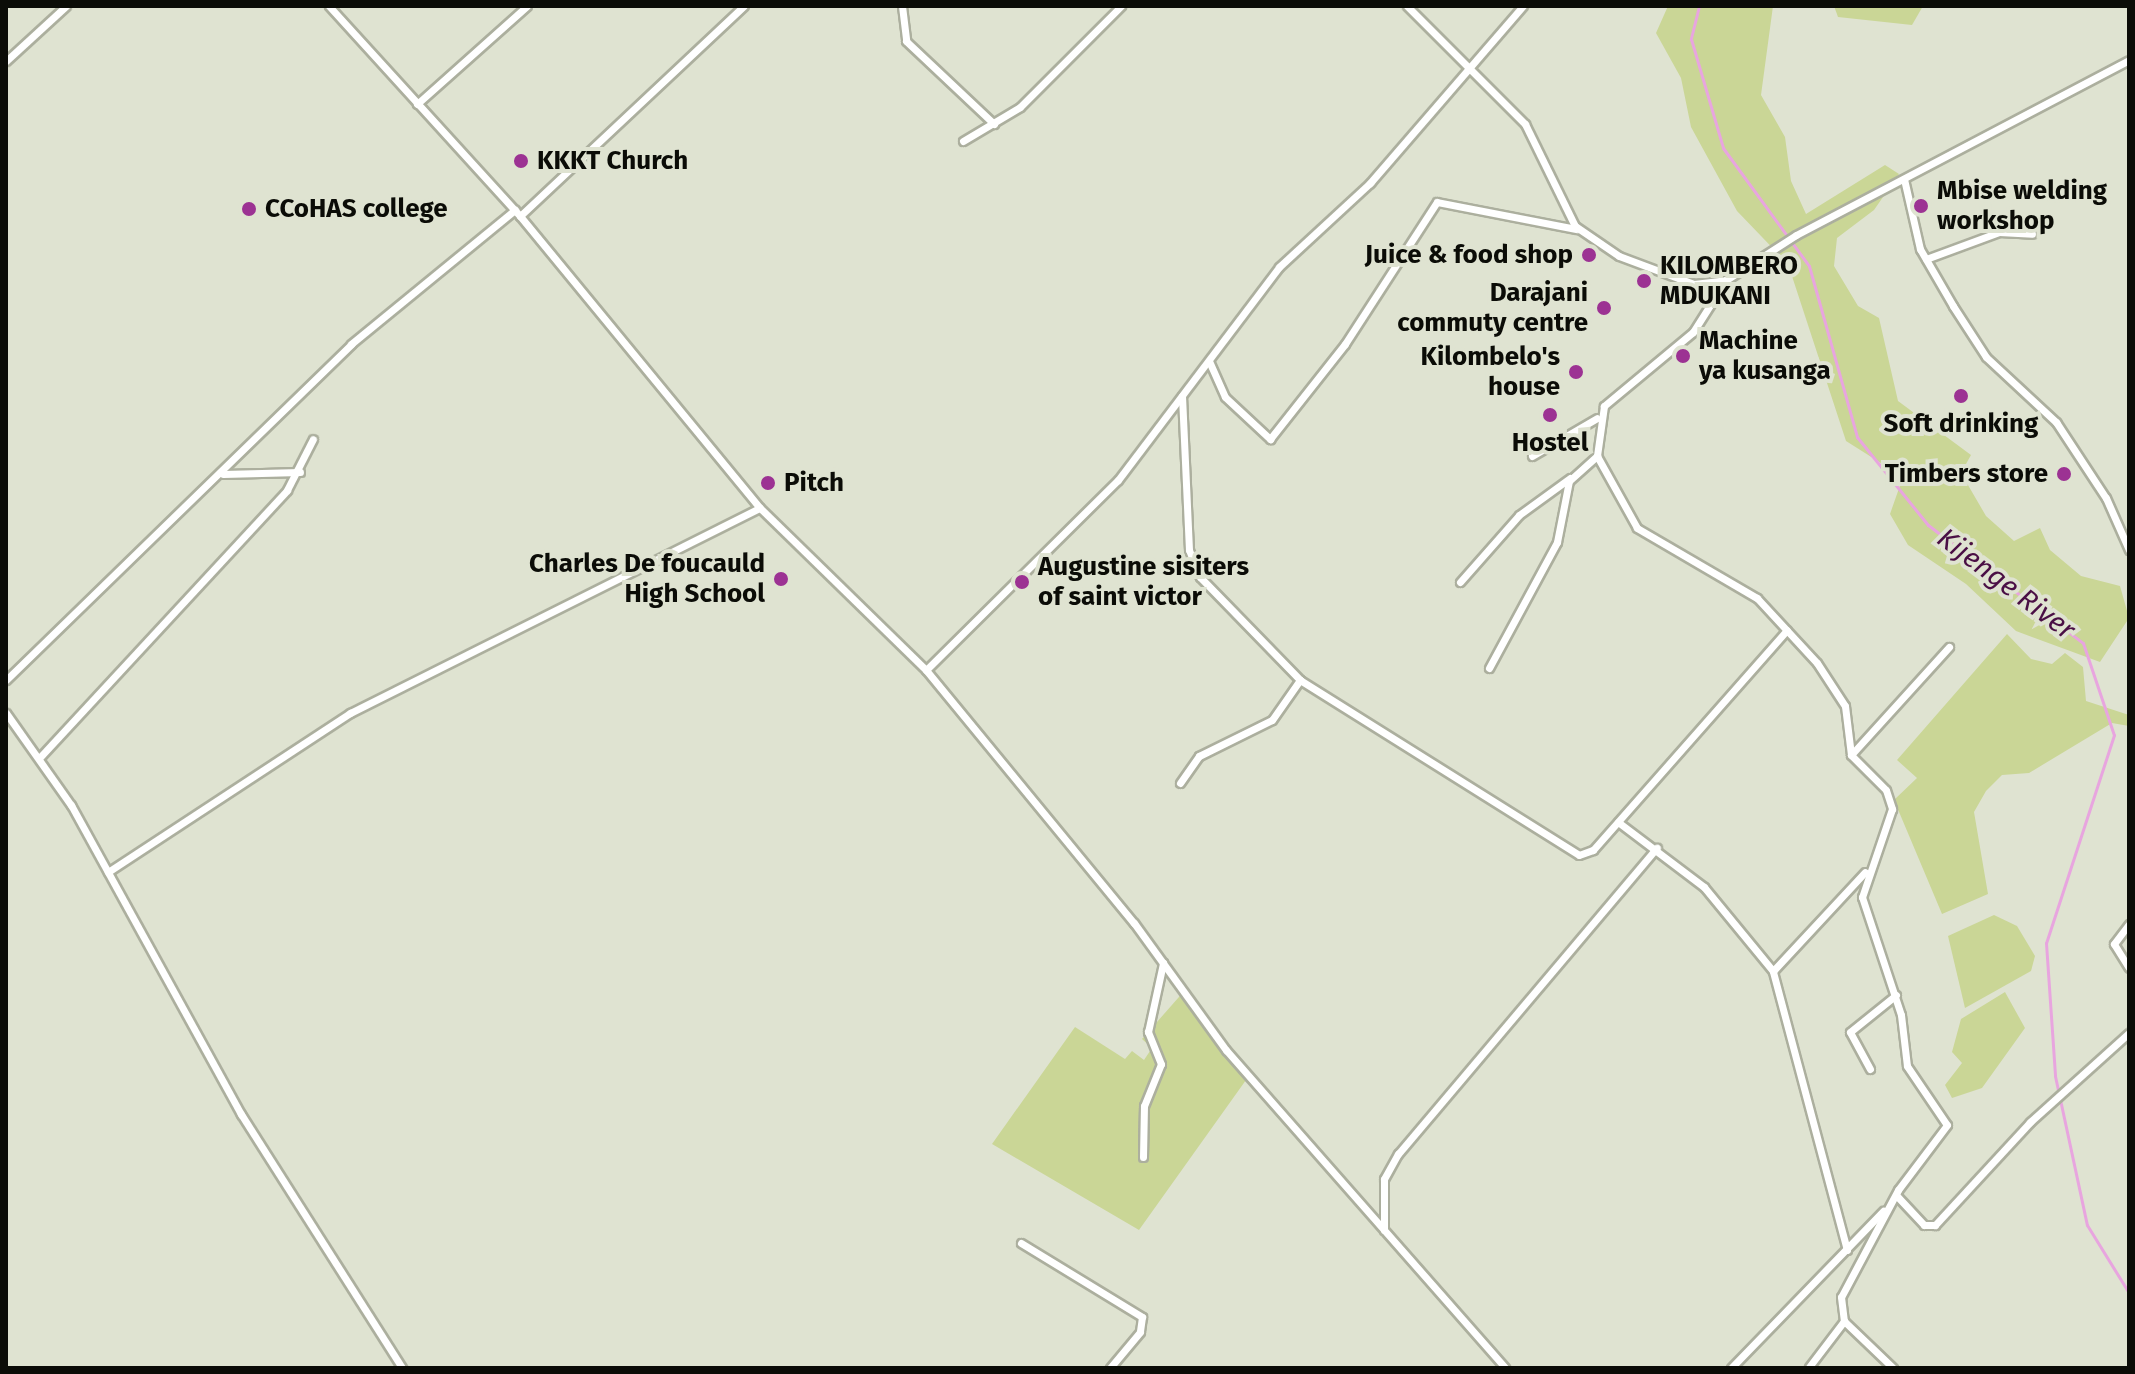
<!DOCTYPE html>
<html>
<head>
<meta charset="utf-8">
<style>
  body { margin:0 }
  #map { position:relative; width:2135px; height:1374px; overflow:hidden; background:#dfe3d1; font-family:"Fira Sans",sans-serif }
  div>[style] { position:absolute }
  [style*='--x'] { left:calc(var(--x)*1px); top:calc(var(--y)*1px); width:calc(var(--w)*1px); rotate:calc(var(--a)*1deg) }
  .green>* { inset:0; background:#cad696 }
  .stream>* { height:3px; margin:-1.5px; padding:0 1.5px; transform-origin:1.5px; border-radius:1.5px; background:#e8a5df }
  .roads { filter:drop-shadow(2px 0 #acaf9e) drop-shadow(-2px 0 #acaf9e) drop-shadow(0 2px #acaf9e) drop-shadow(0 -2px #acaf9e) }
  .street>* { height:7px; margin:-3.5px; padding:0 3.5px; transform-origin:3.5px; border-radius:3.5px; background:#fff }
  .dots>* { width:22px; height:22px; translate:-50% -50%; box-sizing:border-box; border:4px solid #dfe3d1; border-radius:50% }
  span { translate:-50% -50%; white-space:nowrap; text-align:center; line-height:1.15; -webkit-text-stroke:8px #dfe3d1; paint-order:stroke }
  .poi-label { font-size:26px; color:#0b0c07; font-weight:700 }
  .left { translate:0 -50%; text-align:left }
  .right { translate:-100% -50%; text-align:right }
  .water-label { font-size:28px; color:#4a0f45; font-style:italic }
  .frame { position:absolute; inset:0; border:8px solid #0b0c07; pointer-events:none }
</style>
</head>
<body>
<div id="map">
  <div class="green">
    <i style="clip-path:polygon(1668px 6px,1773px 6px,1761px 95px,1785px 137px,1791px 181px,1806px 214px,1885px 165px,1899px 174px,1874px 210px,1837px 238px,1834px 266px,1858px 306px,1879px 318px,1898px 401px,1971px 455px,1961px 473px,1986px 516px,2014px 541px,2040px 528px,2050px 550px,2081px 576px,2120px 586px,2129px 618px,2100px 662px,2016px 631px,1966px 584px,1908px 545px,1890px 514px,1903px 477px,1846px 441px,1788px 264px,1737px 211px,1691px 127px,1681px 78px,1656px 33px)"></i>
    <i style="clip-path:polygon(1834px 6px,1923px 6px,1912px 25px,1838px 17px)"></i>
    <i style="clip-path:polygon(2007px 634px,2031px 659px,2052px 664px,2065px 653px,2083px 667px,2086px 701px,2129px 715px,2129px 726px,2112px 723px,2029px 773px,2002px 775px,1986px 791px,1974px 812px,1988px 894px,1942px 914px,1894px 800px,1917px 778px,1897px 760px)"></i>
    <i style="clip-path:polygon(1994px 915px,2017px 926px,2035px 956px,2031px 971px,1965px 1008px,1948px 936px)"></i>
    <i style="clip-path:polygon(1186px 989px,1251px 1073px,1139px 1230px,992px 1144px,1075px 1027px,1125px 1059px,1132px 1051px,1144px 1060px,1152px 1048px,1142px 1039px)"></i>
    <i style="clip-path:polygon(2005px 992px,2025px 1028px,1982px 1088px,1952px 1098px,1945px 1085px,1962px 1063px,1952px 1052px,1961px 1019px)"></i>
  </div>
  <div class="stream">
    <i style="--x:1699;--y:6;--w:34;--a:104"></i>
    <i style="--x:1691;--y:39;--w:114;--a:73.6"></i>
    <i style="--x:1723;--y:148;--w:146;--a:53.9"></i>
    <i style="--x:1809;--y:266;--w:178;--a:74.3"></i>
    <i style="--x:1857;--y:437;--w:113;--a:51.1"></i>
    <i style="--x:1928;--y:525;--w:195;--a:37.3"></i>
    <i style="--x:2083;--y:643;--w:97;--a:71.4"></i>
    <i style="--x:2114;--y:735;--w:219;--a:108.1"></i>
    <i style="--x:2046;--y:943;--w:133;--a:86.1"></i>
    <i style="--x:2055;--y:1076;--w:152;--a:77.9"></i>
    <i style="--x:2087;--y:1225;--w:80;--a:58.3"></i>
  </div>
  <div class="roads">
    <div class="street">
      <i style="--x:329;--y:6;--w:284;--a:47.7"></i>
      <i style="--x:520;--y:216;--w:378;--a:50.6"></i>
      <i style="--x:760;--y:508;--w:232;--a:44.3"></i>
      <i style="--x:926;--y:670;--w:328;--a:50.6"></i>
      <i style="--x:1134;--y:923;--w:157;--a:54.1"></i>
      <i style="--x:1226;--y:1050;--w:423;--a:48.7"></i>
      <i style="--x:902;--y:6;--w:35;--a:83"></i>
      <i style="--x:906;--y:41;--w:121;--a:43.3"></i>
      <i style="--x:1407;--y:6;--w:167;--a:45"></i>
      <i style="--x:1525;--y:124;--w:114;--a:63.9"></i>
      <i style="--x:1575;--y:226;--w:53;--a:34.3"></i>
      <i style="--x:1619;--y:256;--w:80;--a:20.5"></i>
      <i style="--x:1694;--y:284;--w:32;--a:-7"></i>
      <i style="--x:1726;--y:280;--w:83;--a:-32.7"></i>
      <i style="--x:1796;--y:235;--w:376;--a:-27.7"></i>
      <i style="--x:6;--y:61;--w:81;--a:-42.5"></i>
      <i style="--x:417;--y:104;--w:147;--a:-41.7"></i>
      <i style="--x:963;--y:141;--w:66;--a:-30.8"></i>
      <i style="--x:1020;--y:107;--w:143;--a:-45"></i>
      <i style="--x:1904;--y:179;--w:72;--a:77.1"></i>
      <i style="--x:1920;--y:249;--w:66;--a:59.9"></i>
      <i style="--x:1953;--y:306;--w:61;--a:57.1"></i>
      <i style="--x:1986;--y:357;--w:96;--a:42.9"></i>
      <i style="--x:2056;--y:422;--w:91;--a:56.7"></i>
      <i style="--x:2106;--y:498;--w:57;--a:66.1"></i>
      <i style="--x:520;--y:216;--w:307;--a:-43.2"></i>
      <i style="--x:1926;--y:259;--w:78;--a:-20.3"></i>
      <i style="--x:1999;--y:232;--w:33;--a:3"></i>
      <i style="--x:1726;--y:280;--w:62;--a:122.4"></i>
      <i style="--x:1693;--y:332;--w:116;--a:140.3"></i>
      <i style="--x:1604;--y:406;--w:50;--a:98"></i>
      <i style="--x:1597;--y:456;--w:82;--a:60.9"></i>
      <i style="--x:1637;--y:528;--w:139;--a:30.3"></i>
      <i style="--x:1757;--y:598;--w:88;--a:47.3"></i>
      <i style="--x:1817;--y:663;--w:51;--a:56.9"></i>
      <i style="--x:1845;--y:706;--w:49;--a:83"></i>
      <i style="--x:1851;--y:755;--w:49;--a:45"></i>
      <i style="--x:1886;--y:790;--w:20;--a:72"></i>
      <i style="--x:1892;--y:809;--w:93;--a:108.8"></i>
      <i style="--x:1862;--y:897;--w:124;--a:71.7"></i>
      <i style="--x:1901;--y:1015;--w:51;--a:83.3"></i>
      <i style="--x:1907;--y:1066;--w:71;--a:55.9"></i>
      <i style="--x:1947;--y:1125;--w:81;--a:127"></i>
      <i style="--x:1898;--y:1190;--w:121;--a:118"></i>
      <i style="--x:1841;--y:1297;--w:24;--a:83"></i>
      <i style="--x:1844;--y:1321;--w:68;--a:43.8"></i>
      <i style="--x:1209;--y:361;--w:39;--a:66"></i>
      <i style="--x:1225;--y:397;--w:62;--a:43"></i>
      <i style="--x:1270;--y:439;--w:121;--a:-51.7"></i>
      <i style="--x:1345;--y:344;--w:169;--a:-57.1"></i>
      <i style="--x:1437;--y:202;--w:142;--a:11"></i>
      <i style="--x:1182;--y:396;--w:154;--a:87.4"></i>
      <i style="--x:1189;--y:550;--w:29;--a:68"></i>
      <i style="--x:1200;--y:577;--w:144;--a:45.8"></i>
      <i style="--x:1300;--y:680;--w:329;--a:32.1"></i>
      <i style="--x:1579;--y:855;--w:15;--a:-20"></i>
      <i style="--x:1593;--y:850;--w:293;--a:-48.6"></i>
      <i style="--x:1532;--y:456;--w:75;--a:-30.3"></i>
      <i style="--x:223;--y:474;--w:77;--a:-1.5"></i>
      <i style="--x:1460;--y:582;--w:89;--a:-48.6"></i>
      <i style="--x:1519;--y:515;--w:63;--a:-36"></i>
      <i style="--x:1489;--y:668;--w:143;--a:-61.6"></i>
      <i style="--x:1557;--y:542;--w:62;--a:-78.9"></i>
      <i style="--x:1569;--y:481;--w:38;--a:-42"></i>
      <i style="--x:926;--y:670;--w:270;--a:-44.7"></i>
      <i style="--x:1118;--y:480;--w:267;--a:-52.9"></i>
      <i style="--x:1279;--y:267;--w:124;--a:-42.7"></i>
      <i style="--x:1370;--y:183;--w:234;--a:-49.2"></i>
      <i style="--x:6;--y:680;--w:482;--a:-44.2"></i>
      <i style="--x:351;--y:344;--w:212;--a:-39.3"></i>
      <i style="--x:6;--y:713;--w:113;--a:54.8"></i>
      <i style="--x:71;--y:805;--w:353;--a:61.2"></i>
      <i style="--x:241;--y:1114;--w:301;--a:57.6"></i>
      <i style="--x:1851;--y:755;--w:146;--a:-47.8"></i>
      <i style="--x:41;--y:756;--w:362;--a:-47.2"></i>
      <i style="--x:287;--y:490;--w:57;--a:-63"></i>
      <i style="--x:1180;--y:783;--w:33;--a:-55"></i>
      <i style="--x:1199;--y:756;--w:81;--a:-26.3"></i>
      <i style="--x:1272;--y:720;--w:49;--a:-55"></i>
      <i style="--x:1618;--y:822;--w:108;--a:37.1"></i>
      <i style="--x:1704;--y:887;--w:109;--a:50.6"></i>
      <i style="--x:108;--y:872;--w:290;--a:-33.3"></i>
      <i style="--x:350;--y:713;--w:458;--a:-26.6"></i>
      <i style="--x:2129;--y:924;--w:25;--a:127"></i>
      <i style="--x:2114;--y:944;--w:28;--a:58"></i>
      <i style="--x:1870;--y:1069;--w:42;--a:-118.4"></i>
      <i style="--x:1850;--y:1032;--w:59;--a:-38.8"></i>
      <i style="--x:1143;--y:1157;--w:51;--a:-88.9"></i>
      <i style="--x:1144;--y:1106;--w:45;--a:-68"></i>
      <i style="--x:1161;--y:1064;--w:35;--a:-112"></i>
      <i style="--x:1148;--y:1032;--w:71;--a:-77.7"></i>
      <i style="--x:1896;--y:1195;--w:41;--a:47"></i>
      <i style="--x:1924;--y:1225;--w:11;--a:0"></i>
      <i style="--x:1935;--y:1225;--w:140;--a:-47.3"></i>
      <i style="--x:2030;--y:1122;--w:133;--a:-42"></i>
      <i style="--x:1384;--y:1230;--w:51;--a:-90"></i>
      <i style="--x:1384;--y:1179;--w:29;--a:-61"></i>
      <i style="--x:1398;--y:1154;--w:401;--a:-49.8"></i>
      <i style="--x:1021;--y:1243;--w:142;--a:31.4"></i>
      <i style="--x:1142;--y:1317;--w:15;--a:98"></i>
      <i style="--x:1140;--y:1332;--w:47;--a:129.8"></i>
      <i style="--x:1847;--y:1250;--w:289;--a:-104.9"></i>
      <i style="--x:1773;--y:971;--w:135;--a:-47.1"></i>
      <i style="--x:1809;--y:1367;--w:58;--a:-52.7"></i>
      <i style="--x:1731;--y:1368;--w:219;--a:-45.9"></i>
    </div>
  </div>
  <div class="dots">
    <i style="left:521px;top:161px;background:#9c3293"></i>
    <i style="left:1921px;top:206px;background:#9c3293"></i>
    <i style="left:249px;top:209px;background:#9c3293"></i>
    <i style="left:1589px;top:255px;background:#9c3293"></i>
    <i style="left:1644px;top:281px;background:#9c3293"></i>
    <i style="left:1604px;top:308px;background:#9c3293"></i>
    <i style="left:1683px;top:356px;background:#9c3293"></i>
    <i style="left:1576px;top:372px;background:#9c3293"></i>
    <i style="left:1961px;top:396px;background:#9c3293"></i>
    <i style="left:1550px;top:415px;background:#9c3293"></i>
    <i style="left:2064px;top:474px;background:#9c3293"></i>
    <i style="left:768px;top:483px;background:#9c3293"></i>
    <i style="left:781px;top:579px;background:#9c3293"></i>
    <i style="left:1022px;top:582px;background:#9c3293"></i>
  </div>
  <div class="poi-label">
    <span class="left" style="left:537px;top:161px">KKKT Church</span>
    <span class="left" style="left:1937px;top:206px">Mbise welding<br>workshop</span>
    <span class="left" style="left:265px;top:209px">CCoHAS college</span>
    <span class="right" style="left:1573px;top:255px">Juice &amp; food shop</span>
    <span class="left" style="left:1660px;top:281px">KILOMBERO<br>MDUKANI</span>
    <span class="right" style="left:1588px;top:308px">Darajani<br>commuty centre</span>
    <span class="left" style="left:1699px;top:356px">Machine<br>ya kusanga</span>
    <span class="right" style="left:1560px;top:372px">Kilombelo's<br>house</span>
    <span style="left:1961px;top:424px">Soft drinking</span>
    <span style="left:1550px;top:443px">Hostel</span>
    <span class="right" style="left:2048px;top:474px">Timbers store</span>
    <span class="left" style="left:784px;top:483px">Pitch</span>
    <span class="right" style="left:765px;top:579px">Charles De foucauld<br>High School</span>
    <span class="left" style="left:1038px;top:582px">Augustine sisiters<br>of saint victor</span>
  </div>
  <div class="water-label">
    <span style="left:2006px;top:584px;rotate:37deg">Kijenge River</span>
  </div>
  <div class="frame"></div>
</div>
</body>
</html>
